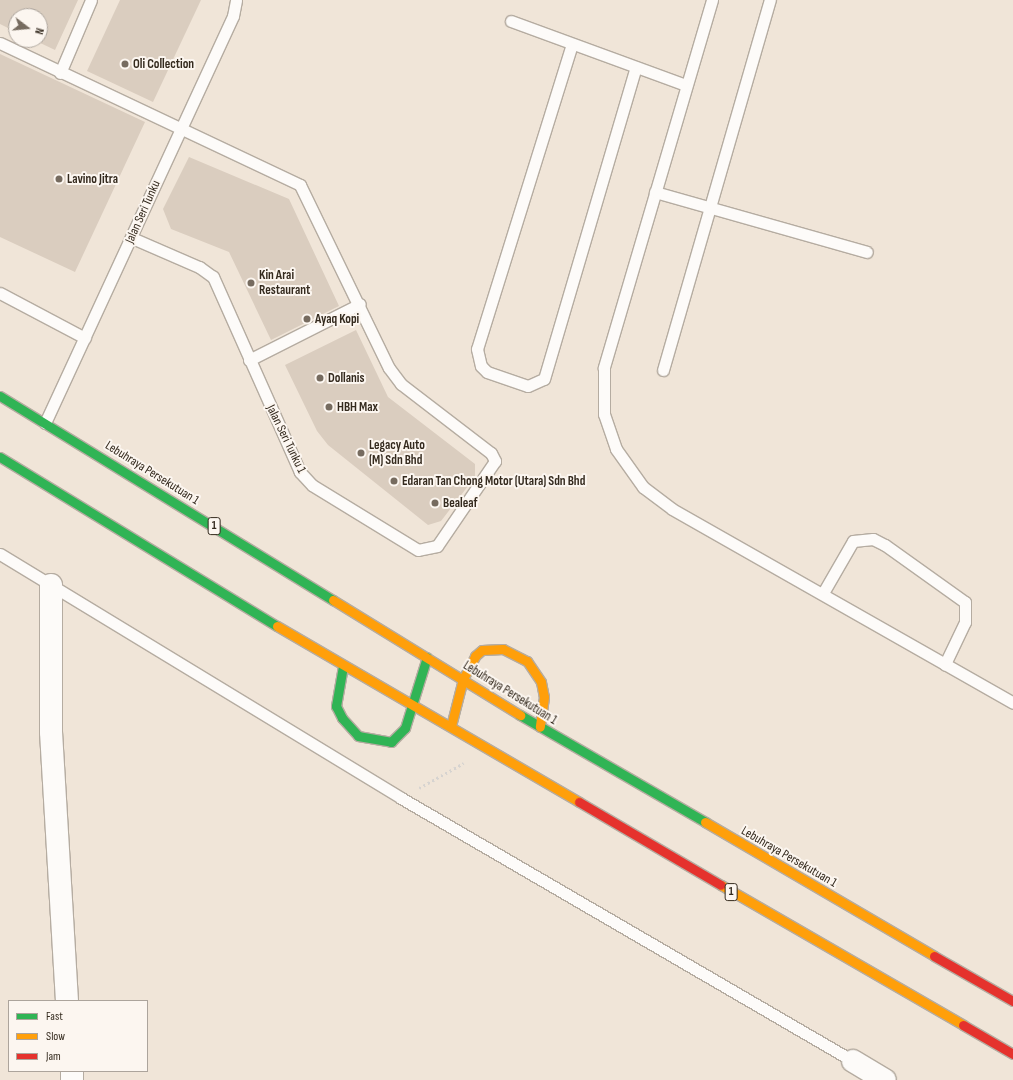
<!DOCTYPE html>
<html>
<head>
<meta charset="utf-8">
<style>
  body { margin:0 }
  #map { position:relative; width:1013px; height:1080px; overflow:hidden; background:#f0e5d8; font-family:"Sofia Sans Condensed",sans-serif }
  div>[style] { position:absolute }
  [style*='--x'] { left:calc(var(--x)*1px); top:calc(var(--y)*1px); width:calc(var(--w)*1px); rotate:calc(var(--a)*1deg) }
  .building>* { inset:0; background:#dacdbf }
  .path>* { height:2.5px; margin-top:-1.25px; transform-origin:0; background:repeating-linear-gradient(90deg,#d6d3d0 0 2px,transparent 0 5px) }
  .roads { filter:drop-shadow(1px 0 #b5aca1) drop-shadow(-1px 0 #b5aca1) drop-shadow(0 1px #b5aca1) drop-shadow(0 -1px #b5aca1) }
  .lane>* { height:11px; margin:-5.5px; padding:0 5.5px; transform-origin:5.5px; border-radius:5.5px; background:#fdfbf9 }
  .street>* { height:22px; margin:-11px; padding:0 11px; transform-origin:11px; border-radius:11px; background:#fdfbf9 }
  .fast>* { height:9px; margin:-4.5px; padding:0 4.5px; transform-origin:4.5px; border-radius:4.5px; background:#30b455 }
  .slow>* { height:9px; margin:-4.5px; padding:0 4.5px; transform-origin:4.5px; border-radius:4.5px; background:#ff9f0a }
  .jam>* { height:9px; margin:-4.5px; padding:0 4.5px; transform-origin:4.5px; border-radius:4.5px; background:#e5322d }
  .dots>* { width:11px; height:11px; translate:-50% -50%; box-sizing:border-box; border:2px solid #fcf6f0; border-radius:50% }
  span { translate:-50% -50%; white-space:nowrap; text-align:center; line-height:1.15; -webkit-text-stroke:4px #fcf6f0; paint-order:stroke }
  .shield-label span { padding:1px 3px; background:#fcf6f0; border:1px solid; border-radius:3px; -webkit-text-stroke-width:0 }
  .shield-label { font-size:12px; color:#342a1e; font-weight:700 }
  .poi-label { font-size:13px; color:#342a1e; font-weight:700 }
  .left { translate:0 -50%; text-align:left }
  .street-label { font-size:13px; color:#342a1e }
  .legend { position:absolute; left:8px; top:1000px; width:140px; height:72px; box-sizing:border-box; background:#fcf6f0; border:1px solid #aca49c; margin:0; padding:5px 7px; list-style:none; font-size:12px; color:#342a1e }
  .legend li { display:flex; align-items:center; gap:8px; height:20px }
  .legend b { width:20px; border:1px solid #aca49c }
  .north { position:absolute; left:8px; top:8px; width:40px; height:40px; box-sizing:border-box; background:#fcf6f0; border:1px solid #aca49c; border-radius:50%; rotate:106deg; font-size:11px; font-weight:700; line-height:16px; text-align:center; color:#342a1e }
  .north::after { content:''; display:block; margin:auto; width:14px; height:18px; background:#766b5f; clip-path:polygon(50% 0,100% 100%,50% 72%,0 100%) }
</style>
</head>
<body>
<div id="map">
  <div class="building">
    <i style="clip-path:polygon(0 0,78px 0,55px 50px,34px 40px,40px 40px,40px 16px,16px 16px,16px 32px,0 24px)"></i>
    <i style="clip-path:polygon(120px 0,201px 0,153px 102px,87px 71px)"></i>
    <i style="clip-path:polygon(0 54px,145px 122px,75px 272px,0 237px)"></i>
    <i style="clip-path:polygon(189px 157px,289px 199px,339px 306px,271px 340px,229px 252px,171px 229px,163px 209px)"></i>
    <i style="clip-path:polygon(356px 330px,388px 397px,475px 464px,475px 477px,441px 521px,428px 525px,328px 445px,317px 431px,285px 365px)"></i>
  </div>
  <div class="path">
    <i style="--x:419;--y:788;--w:51;--a:-29.1"></i>
  </div>
  <div class="roads">
    <div class="lane">
      <i style="--x:712;--y:0;--w:384;--a:106.4"></i>
      <i style="--x:604;--y:368;--w:46;--a:90"></i>
      <i style="--x:604;--y:414;--w:37;--a:71"></i>
      <i style="--x:616;--y:449;--w:47;--a:54.6"></i>
      <i style="--x:643;--y:487;--w:36;--a:37"></i>
      <i style="--x:672;--y:509;--w:392;--a:29.6"></i>
      <i style="--x:511;--y:21;--w:186;--a:20.1"></i>
      <i style="--x:0;--y:43;--w:332;--a:25.3"></i>
      <i style="--x:300;--y:185;--w:203;--a:64.1"></i>
      <i style="--x:389;--y:368;--w:20;--a:53"></i>
      <i style="--x:401;--y:384;--w:113;--a:37.5"></i>
      <i style="--x:491;--y:453;--w:9;--a:63"></i>
      <i style="--x:495;--y:461;--w:103;--a:124.3"></i>
      <i style="--x:437;--y:546;--w:19;--a:168"></i>
      <i style="--x:418;--y:550;--w:124;--a:-148.5"></i>
      <i style="--x:312;--y:485;--w:18;--a:-133"></i>
      <i style="--x:300;--y:472;--w:214;--a:-114"></i>
      <i style="--x:213;--y:277;--w:17;--a:-144"></i>
      <i style="--x:199;--y:267;--w:73;--a:-156.6"></i>
      <i style="--x:572;--y:44;--w:319;--a:107.3"></i>
      <i style="--x:477;--y:349;--w:17;--a:77"></i>
      <i style="--x:481;--y:366;--w:8;--a:45"></i>
      <i style="--x:487;--y:372;--w:43;--a:18.9"></i>
      <i style="--x:528;--y:386;--w:17;--a:-24"></i>
      <i style="--x:544;--y:379;--w:325;--a:-73.6"></i>
      <i style="--x:60;--y:73;--w:79;--a:-67"></i>
      <i style="--x:655;--y:192;--w:220;--a:15.8"></i>
      <i style="--x:0;--y:293;--w:96;--a:27.9"></i>
      <i style="--x:249;--y:360;--w:124;--a:-26.8"></i>
      <i style="--x:663;--y:370;--w:385;--a:-73.9"></i>
      <i style="--x:45;--y:423;--w:448;--a:-65.2"></i>
      <i style="--x:233;--y:16;--w:16;--a:-79"></i>
      <i style="--x:0;--y:554;--w:469;--a:31.3"></i>
      <i style="--x:401;--y:798;--w:523;--a:30.19"></i>
      <i style="--x:823;--y:593;--w:60;--a:-60"></i>
      <i style="--x:853;--y:541;--w:20;--a:-6"></i>
      <i style="--x:873;--y:539;--w:13;--a:27"></i>
      <i style="--x:885;--y:545;--w:98;--a:35.5"></i>
      <i style="--x:965;--y:602;--w:20;--a:90"></i>
      <i style="--x:965;--y:622;--w:47;--a:115.5"></i>
    </div>
    <div class="street">
      <i style="--x:51;--y:585;--w:147;--a:90"></i>
      <i style="--x:51;--y:732;--w:269;--a:86.6"></i>
      <i style="--x:853;--y:1061;--w:37;--a:31"></i>
      <i style="--x:72;--y:1071;--w:9;--a:90"></i>
    </div>
    <div class="fast">
      <i style="--x:0;--y:396;--w:391;--a:31.5"></i>
      <i style="--x:0;--y:457;--w:324;--a:31.4"></i>
      <i style="--x:343;--y:666;--w:41;--a:99.9"></i>
      <i style="--x:336;--y:706;--w:13;--a:63"></i>
      <i style="--x:342;--y:718;--w:24;--a:48"></i>
      <i style="--x:358;--y:736;--w:34;--a:10"></i>
      <i style="--x:391;--y:742;--w:20;--a:-45"></i>
      <i style="--x:405;--y:728;--w:74;--a:-72.8"></i>
      <i style="--x:520;--y:715;--w:214;--a:30"></i>
    </div>
    <div class="slow">
      <i style="--x:333;--y:600;--w:220;--a:31.6"></i>
      <i style="--x:277;--y:626;--w:350;--a:30.2"></i>
      <i style="--x:451;--y:726;--w:49;--a:-75.7"></i>
      <i style="--x:463;--y:679;--w:26;--a:-62"></i>
      <i style="--x:475;--y:656;--w:9;--a:-41"></i>
      <i style="--x:482;--y:650;--w:21;--a:-3"></i>
      <i style="--x:503;--y:649;--w:27;--a:27"></i>
      <i style="--x:527;--y:661;--w:25;--a:56"></i>
      <i style="--x:541;--y:682;--w:15;--a:79"></i>
      <i style="--x:544;--y:697;--w:30;--a:98"></i>
      <i style="--x:705;--y:822;--w:265;--a:30.3"></i>
      <i style="--x:721;--y:885;--w:280;--a:30"></i>
    </div>
    <div class="jam">
      <i style="--x:579;--y:802;--w:164;--a:30.3"></i>
      <i style="--x:934;--y:956;--w:91;--a:29.7"></i>
      <i style="--x:963;--y:1025;--w:58;--a:30.1"></i>
    </div>
  </div>
  <div class="dots">
    <i style="left:125px;top:64px;background:#766b5f"></i>
    <i style="left:59px;top:179px;background:#766b5f"></i>
    <i style="left:251px;top:283px;background:#766b5f"></i>
    <i style="left:307px;top:319px;background:#766b5f"></i>
    <i style="left:320px;top:378px;background:#766b5f"></i>
    <i style="left:329px;top:407px;background:#766b5f"></i>
    <i style="left:361px;top:453px;background:#766b5f"></i>
    <i style="left:394px;top:481px;background:#766b5f"></i>
    <i style="left:435px;top:503px;background:#766b5f"></i>
  </div>
  <div class="shield-label">
    <span style="left:214px;top:526px">1</span>
    <span style="left:731px;top:892px">1</span>
  </div>
  <div class="poi-label">
    <span class="left" style="left:133px;top:64px">Oli Collection</span>
    <span class="left" style="left:67px;top:179px">Lavino Jitra</span>
    <span class="left" style="left:259px;top:283px">Kin Arai<br>Restaurant</span>
    <span class="left" style="left:315px;top:319px">Ayaq Kopi</span>
    <span class="left" style="left:328px;top:378px">Dollanis</span>
    <span class="left" style="left:337px;top:407px">HBH Max</span>
    <span class="left" style="left:369px;top:453px">Legacy Auto<br>(M) Sdn Bhd</span>
    <span class="left" style="left:402px;top:481px">Edaran Tan Chong Motor (Utara) Sdn Bhd</span>
    <span class="left" style="left:443px;top:503px">Bealeaf</span>
  </div>
  <div class="street-label">
    <span style="left:143px;top:212px;rotate:-66deg">Jalan Seri Tunku</span>
    <span style="left:286px;top:439px;rotate:64deg">Jalan Seri Tunku 1</span>
    <span style="left:152px;top:473px;rotate:32deg">Lebuhraya Persekutuan 1</span>
    <span style="left:510px;top:693px;rotate:32deg">Lebuhraya Persekutuan 1</span>
    <span style="left:789px;top:857px;rotate:30deg">Lebuhraya Persekutuan 1</span>
  </div>
  <ul class="legend">
  <li><b style="height:5px;background:#30b455"></b>Fast</li>
  <li><b style="height:5px;background:#ff9f0a"></b>Slow</li>
  <li><b style="height:5px;background:#e5322d"></b>Jam</li>
  </ul>
  <div class="north">N</div>
</div>
</body>
</html>
